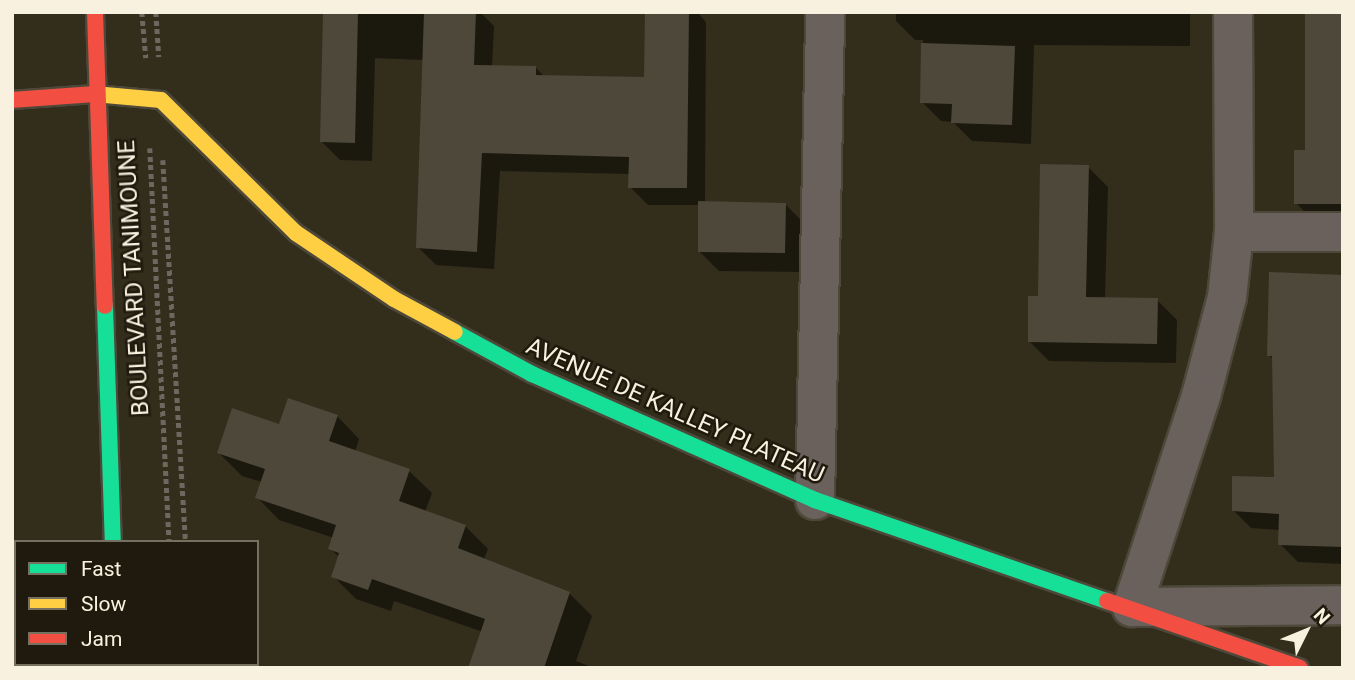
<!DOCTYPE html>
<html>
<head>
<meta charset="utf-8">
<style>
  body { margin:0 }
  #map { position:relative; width:1355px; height:680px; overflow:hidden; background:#332d1c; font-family:Roboto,sans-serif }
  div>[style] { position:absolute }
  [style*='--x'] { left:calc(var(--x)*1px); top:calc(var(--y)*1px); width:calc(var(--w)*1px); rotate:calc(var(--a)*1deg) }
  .shadow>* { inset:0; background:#0007 }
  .building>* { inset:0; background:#4d483a }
  .path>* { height:4.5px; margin-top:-2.25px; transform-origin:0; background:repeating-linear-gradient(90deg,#6e6760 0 5px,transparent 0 8.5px) }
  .roads { filter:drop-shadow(2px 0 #4d4839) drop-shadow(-2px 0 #4d4839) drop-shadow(0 2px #4d4839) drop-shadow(0 -2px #4d4839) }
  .street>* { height:38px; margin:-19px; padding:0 19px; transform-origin:19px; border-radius:19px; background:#6a615d }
  .fast>* { height:16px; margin:-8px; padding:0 8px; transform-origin:8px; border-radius:8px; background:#16e098 }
  .slow>* { height:16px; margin:-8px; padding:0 8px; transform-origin:8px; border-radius:8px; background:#ffcf43 }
  .jam>* { height:16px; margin:-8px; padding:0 8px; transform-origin:8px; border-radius:8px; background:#f24e42 }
  span { translate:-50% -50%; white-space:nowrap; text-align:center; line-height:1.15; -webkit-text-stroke:5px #1f1a0d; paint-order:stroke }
  .street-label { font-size:24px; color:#f8f1df }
  .frame { position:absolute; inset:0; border:14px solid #f8f1df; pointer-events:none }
  .legend { position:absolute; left:14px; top:540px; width:245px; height:126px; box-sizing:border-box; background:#1f1a0d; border:2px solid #767061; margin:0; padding:9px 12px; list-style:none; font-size:21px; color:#f8f1df }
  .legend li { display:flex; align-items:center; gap:14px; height:35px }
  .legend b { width:35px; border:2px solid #767061 }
  .north { position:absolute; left:1271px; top:596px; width:70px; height:70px; -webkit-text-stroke:5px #1f1a0d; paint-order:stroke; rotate:47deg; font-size:19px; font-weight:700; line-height:28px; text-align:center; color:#f8f1df }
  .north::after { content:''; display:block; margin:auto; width:24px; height:32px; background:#f8f1df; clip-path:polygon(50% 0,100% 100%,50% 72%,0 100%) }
</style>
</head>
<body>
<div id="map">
  <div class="shadow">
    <i style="clip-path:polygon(325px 12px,480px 12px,494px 26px,492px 67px,535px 67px,545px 77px,645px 79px,647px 12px,697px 12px,706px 22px,705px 203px,785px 204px,805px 224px,804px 272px,719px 271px,699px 251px,700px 205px,648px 205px,630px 187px,630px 174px,500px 171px,494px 269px,436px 265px,418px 247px,424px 60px,375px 58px,372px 161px,340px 160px,321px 141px)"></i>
    <i style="clip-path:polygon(896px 12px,1190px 12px,1190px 46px,1034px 45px,1031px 144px,972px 141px,953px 122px,941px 121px,922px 102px,923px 40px,915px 40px,896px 21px)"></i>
    <i style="clip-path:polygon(1343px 12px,1343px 225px,1317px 224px,1296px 203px)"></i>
    <i style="clip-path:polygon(1088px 167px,1108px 187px,1105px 299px,1157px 300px,1177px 320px,1176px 363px,1049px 361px,1029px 341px,1039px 298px)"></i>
    <i style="clip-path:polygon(1343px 276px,1343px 564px,1298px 562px,1280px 544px,1280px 530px,1251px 528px,1233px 510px,1276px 479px,1274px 360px,1269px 355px)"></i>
    <i style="clip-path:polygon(337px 416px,359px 439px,355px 452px,409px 471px,432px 493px,425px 512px,465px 526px,488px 549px,484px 559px,569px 593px,592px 616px,576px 661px,594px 668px,470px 668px,483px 632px,394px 601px,391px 611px,356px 599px,333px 576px,340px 558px,330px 548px,334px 538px,279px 520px,257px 497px,262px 482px,242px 476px,219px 453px,280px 427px)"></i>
  </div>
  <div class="building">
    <i style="clip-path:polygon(323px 12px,358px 12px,355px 143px,320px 142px)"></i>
    <i style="clip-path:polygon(424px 12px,476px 12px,474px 65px,536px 66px,536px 75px,644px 77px,645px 12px,689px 12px,687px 188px,628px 188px,629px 157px,482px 153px,477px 252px,416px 248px)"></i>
    <i style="clip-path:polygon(1305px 12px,1343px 12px,1343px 204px,1294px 204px,1294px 150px,1305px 150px)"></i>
    <i style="clip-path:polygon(921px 43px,1015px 46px,1012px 125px,951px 123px,952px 104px,920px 103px)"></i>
    <i style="clip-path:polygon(1040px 164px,1089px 165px,1086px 297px,1158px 298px,1157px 344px,1028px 342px,1028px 296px,1038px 296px)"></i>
    <i style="clip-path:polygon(698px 201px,786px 203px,785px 253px,698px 252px)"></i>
    <i style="clip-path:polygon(1269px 272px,1343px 275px,1343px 547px,1278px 545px,1279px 514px,1232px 511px,1232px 476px,1274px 477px,1272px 356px,1267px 356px)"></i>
    <i style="clip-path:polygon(288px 398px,338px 415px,329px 441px,410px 469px,399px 501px,466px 525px,458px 548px,570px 592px,544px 668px,468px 668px,485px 619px,372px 579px,368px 590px,331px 577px,339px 553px,328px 549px,336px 525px,255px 498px,265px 469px,217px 453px,232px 408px,279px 424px)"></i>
  </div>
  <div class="path">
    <i style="--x:142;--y:12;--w:46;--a:85"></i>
    <i style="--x:156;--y:12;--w:45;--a:86.2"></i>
    <i style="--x:150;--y:148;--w:394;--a:87.2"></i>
    <i style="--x:163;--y:160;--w:383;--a:86.6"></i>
    <i style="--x:175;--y:664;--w:4;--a:90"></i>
    <i style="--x:194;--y:664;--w:4;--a:76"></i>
  </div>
  <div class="roads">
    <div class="street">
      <i style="--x:1233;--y:12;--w:220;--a:89.7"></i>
      <i style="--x:1234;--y:232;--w:65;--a:96.1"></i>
      <i style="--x:1227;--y:297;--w:102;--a:104.7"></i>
      <i style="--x:1201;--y:396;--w:222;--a:108.1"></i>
      <i style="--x:1132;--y:607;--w:211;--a:-0.5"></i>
      <i style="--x:1234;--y:232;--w:109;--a:0"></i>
      <i style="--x:815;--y:500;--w:488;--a:-88.8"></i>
    </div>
    <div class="fast">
      <i style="--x:105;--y:306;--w:236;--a:88.1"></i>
      <i style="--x:455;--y:332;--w:88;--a:28.6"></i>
      <i style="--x:532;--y:374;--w:310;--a:24"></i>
      <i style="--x:815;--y:500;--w:309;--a:19.1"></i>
    </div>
    <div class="slow">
      <i style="--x:94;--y:94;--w:67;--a:5.1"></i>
      <i style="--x:161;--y:100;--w:190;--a:44.6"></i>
      <i style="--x:296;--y:233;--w:118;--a:34"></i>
      <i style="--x:394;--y:299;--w:69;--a:28.4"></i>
    </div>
    <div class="jam">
      <i style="--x:95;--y:12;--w:294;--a:88.1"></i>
      <i style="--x:12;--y:100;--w:82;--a:-4.2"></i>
      <i style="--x:1107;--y:601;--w:204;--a:19.1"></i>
      <i style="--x:118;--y:664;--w:4;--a:90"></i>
    </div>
  </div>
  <div class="street-label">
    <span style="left:134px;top:278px;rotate:-93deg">BOULEVARD TANIMOUNE</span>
    <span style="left:675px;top:411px;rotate:24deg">AVENUE DE KALLEY PLATEAU</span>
  </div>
  <div class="frame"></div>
  <ul class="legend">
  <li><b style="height:9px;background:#16e098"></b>Fast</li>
  <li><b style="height:9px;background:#ffcf43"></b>Slow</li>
  <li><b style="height:9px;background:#f24e42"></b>Jam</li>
  </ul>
  <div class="north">N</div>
</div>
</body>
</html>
